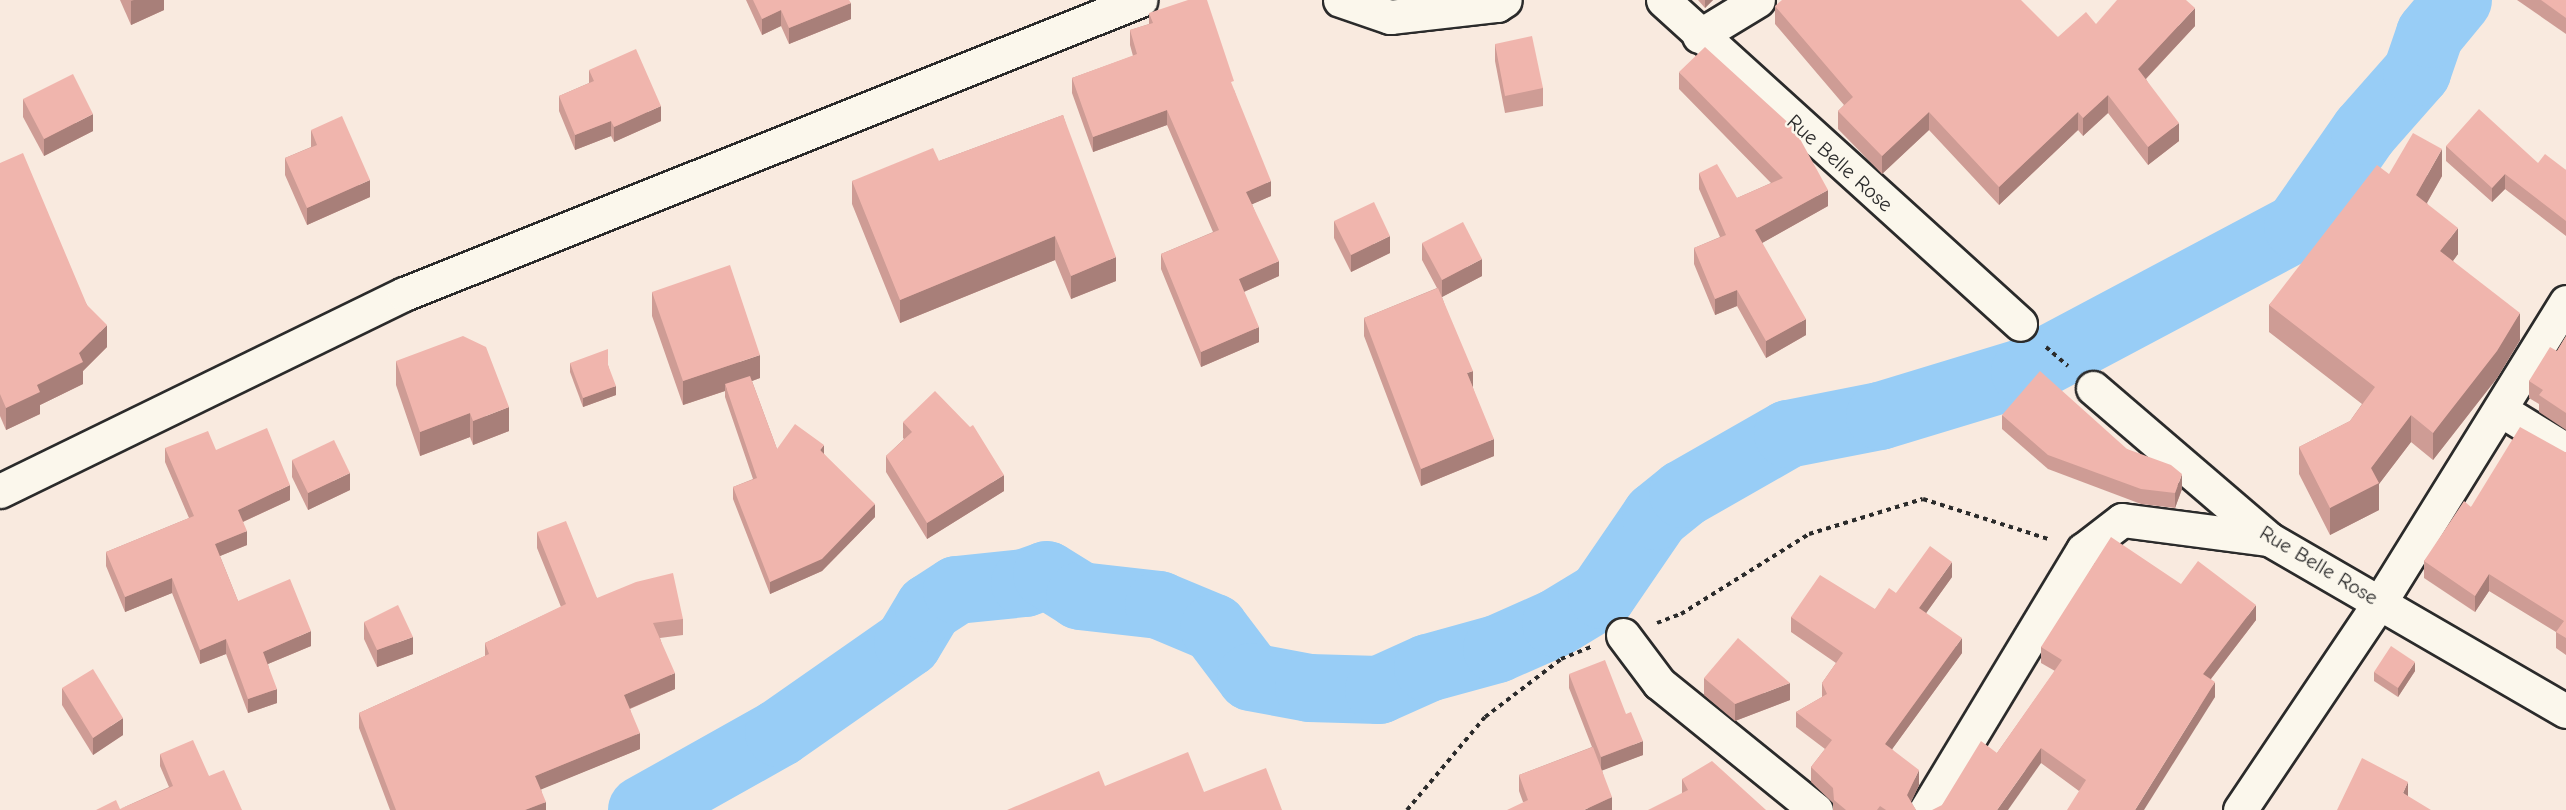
<!DOCTYPE html>
<html>
<head>
<meta charset="utf-8">
<style>
  body { margin:0 }
  #map { position:relative; width:2566px; height:810px; overflow:hidden; background:#f9eadf; font-family:"Comic Neue",sans-serif }
  div>[style] { position:absolute }
  [style*='--x'] { left:calc(var(--x)*1px); top:calc(var(--y)*1px); width:calc(var(--w)*1px); rotate:calc(var(--a)*1deg) }
  .river>* { height:68px; margin:-34px; padding:0 34px; transform-origin:34px; border-radius:34px; background:#98cdf6 }
  .path>* { height:4px; margin-top:-2px; transform-origin:0; background:repeating-linear-gradient(90deg,#2b2b2b 0 4.5px,transparent 0 9px) }
  .roads { filter:drop-shadow(2px 0 #2b2b2b) drop-shadow(-2px 0 #2b2b2b) drop-shadow(0 2px #2b2b2b) drop-shadow(0 -2px #2b2b2b) }
  .minor>* { height:33px; margin:-16.5px; padding:0 16.5px; transform-origin:16.5px; border-radius:16.5px; background:#fbf7ec }
  .wall>* { inset:0; background:#ce9c95 }
  .shaded-wall>* { inset:0; background:#a87f79 }
  .building>* { inset:0; background:#f0b5ad }
  span { translate:-50% -50%; white-space:nowrap; text-align:center; line-height:1.15; -webkit-text-stroke:5px #fbf7ec; paint-order:stroke }
  .street-label { font-size:21px; color:#2b2b2b }
</style>
</head>
<body>
<div id="map">
  <div class="river">
    <i style="--x:642;--y:810;--w:157;--a:-29.3"></i>
    <i style="--x:779;--y:733;--w:157;--a:-34.9"></i>
    <i style="--x:908;--y:643;--w:41;--a:-59"></i>
    <i style="--x:929;--y:608;--w:33;--a:-33"></i>
    <i style="--x:957;--y:590;--w:68;--a:-5.9"></i>
    <i style="--x:1025;--y:583;--w:23;--a:-20"></i>
    <i style="--x:1047;--y:575;--w:39;--a:32"></i>
    <i style="--x:1080;--y:596;--w:80;--a:6.5"></i>
    <i style="--x:1159;--y:605;--w:60;--a:22.7"></i>
    <i style="--x:1214;--y:628;--w:61;--a:52.9"></i>
    <i style="--x:1251;--y:677;--w:59;--a:10.7"></i>
    <i style="--x:1309;--y:688;--w:70;--a:1.6"></i>
    <i style="--x:1379;--y:690;--w:54;--a:-24.2"></i>
    <i style="--x:1428;--y:668;--w:72;--a:-15.4"></i>
    <i style="--x:1497;--y:649;--w:64;--a:-23.8"></i>
    <i style="--x:1556;--y:623;--w:54;--a:-31.3"></i>
    <i style="--x:1602;--y:595;--w:96;--a:-55.6"></i>
    <i style="--x:1656;--y:516;--w:35;--a:-39"></i>
    <i style="--x:1683;--y:494;--w:121;--a:-29.7"></i>
    <i style="--x:1788;--y:434;--w:94;--a:-11.1"></i>
    <i style="--x:1880;--y:416;--w:152;--a:-16.9"></i>
    <i style="--x:2025;--y:372;--w:309;--a:-28"></i>
    <i style="--x:2298;--y:227;--w:117;--a:-55.1"></i>
    <i style="--x:2365;--y:131;--w:79;--a:-48.6"></i>
    <i style="--x:2417;--y:72;--w:40;--a:-71.1"></i>
    <i style="--x:2430;--y:34;--w:44;--a:-50.5"></i>
  </div>
  <div class="path">
    <i style="--x:2046;--y:347;--w:29;--a:41"></i>
    <i style="--x:1657;--y:623;--w:26;--a:-21"></i>
    <i style="--x:1681;--y:614;--w:151;--a:-32"></i>
    <i style="--x:1809;--y:534;--w:119;--a:-17.1"></i>
    <i style="--x:1923;--y:499;--w:131;--a:17.7"></i>
    <i style="--x:1407;--y:810;--w:121;--a:-50"></i>
    <i style="--x:1485;--y:717;--w:96;--a:-37.3"></i>
    <i style="--x:1561;--y:659;--w:32;--a:-22"></i>
  </div>
  <div class="roads">
    <div class="minor">
      <i style="--x:1340;--y:0;--w:53;--a:18.8"></i>
      <i style="--x:1390;--y:17;--w:108;--a:-6.4"></i>
      <i style="--x:1497;--y:5;--w:9;--a:-32"></i>
      <i style="--x:1663;--y:0;--w:482;--a:42.2"></i>
      <i style="--x:1699;--y:36;--w:69;--a:-31.4"></i>
      <i style="--x:2093;--y:388;--w:232;--a:40.6"></i>
      <i style="--x:2269;--y:539;--w:343;--a:30.1"></i>
      <i style="--x:2501;--y:410;--w:76;--a:31.6"></i>
      <i style="--x:0;--y:491;--w:449;--a:-26"></i>
      <i style="--x:404;--y:294;--w:793;--a:-21.77"></i>
      <i style="--x:1623;--y:635;--w:60;--a:53.1"></i>
      <i style="--x:1659;--y:683;--w:202;--a:39"></i>
      <i style="--x:1926;--y:810;--w:304;--a:-58.9"></i>
      <i style="--x:2083;--y:550;--w:49;--a:-37.6"></i>
      <i style="--x:2122;--y:520;--w:148;--a:7.4"></i>
      <i style="--x:2240;--y:810;--w:251;--a:-56.1"></i>
      <i style="--x:2380;--y:602;--w:353;--a:-58.2"></i>
    </div>
  </div>
  <div class="wall">
    <i style="clip-path:polygon(120px 0,164px 0,164px 10px,131px 25px)"></i>
    <i style="clip-path:polygon(746px 0,849px 0,851px 19px,789px 44px,781px 26px,762px 35px)"></i>
    <i style="clip-path:polygon(1698px 0,1713px 0,1705px 8px)"></i>
    <i style="clip-path:polygon(2517px 0,2566px 0,2566px 34px)"></i>
    <i style="clip-path:polygon(1775px 6px,2058px 37px,2096px 24px,2195px 26px,2146px 79px,2179px 141px,2148px 165px,2108px 113px,2083px 136px,2078px 130px,1999px 205px,1929px 130px,1882px 174px,1838px 129px,1838px 111px,1844px 105px,1775px 24px)"></i>
    <i style="clip-path:polygon(1149px 13px,1234px 90px,1271px 196px,1252px 204px,1279px 276px,1244px 292px,1259px 342px,1201px 367px,1161px 269px,1161px 254px,1213px 232px,1167px 125px,1093px 152px,1072px 93px,1072px 78px,1133px 56px,1130px 45px,1130px 30px,1149px 24px)"></i>
    <i style="clip-path:polygon(1495px 44px,1543px 88px,1543px 106px,1505px 113px,1495px 61px)"></i>
    <i style="clip-path:polygon(589px 70px,661px 121px,614px 142px,611px 136px,575px 150px,559px 111px,559px 96px,589px 83px)"></i>
    <i style="clip-path:polygon(1679px 72px,1828px 206px,1762px 243px,1806px 335px,1766px 358px,1737px 306px,1715px 315px,1694px 264px,1694px 248px,1720px 237px,1699px 189px,1699px 173px,1737px 198px,1771px 183px,1679px 89px)"></i>
    <i style="clip-path:polygon(23px 99px,93px 131px,44px 156px,23px 117px)"></i>
    <i style="clip-path:polygon(1063px 115px,1116px 281px,1071px 299px,1055px 260px,900px 323px,852px 204px,852px 181px,939px 161px)"></i>
    <i style="clip-path:polygon(311px 130px,370px 197px,307px 225px,285px 175px,285px 158px,311px 147px)"></i>
    <i style="clip-path:polygon(2446px 146px,2538px 163px,2566px 170px,2566px 236px,2505px 189px,2492px 202px,2446px 161px)"></i>
    <i style="clip-path:polygon(0 163px,87px 305px,107px 347px,83px 371px,83px 384px,40px 405px,40px 414px,6px 430px,0 416px)"></i>
    <i style="clip-path:polygon(2389px 174px,2442px 176px,2427px 203px,2458px 254px,2453px 261px,2520px 340px,2497px 378px,2433px 460px,2411px 442px,2379px 484px,2379px 510px,2330px 535px,2299px 474px,2299px 447px,2350px 421px,2362px 404px,2269px 332px,2269px 305px)"></i>
    <i style="clip-path:polygon(1334px 221px,1390px 253px,1351px 272px,1334px 238px)"></i>
    <i style="clip-path:polygon(1422px 243px,1482px 276px,1442px 297px,1473px 388px,1494px 456px,1421px 486px,1364px 336px,1364px 318px,1437px 288px,1422px 260px)"></i>
    <i style="clip-path:polygon(652px 292px,760px 378px,752px 381px,777px 449px,824px 454px,875px 517px,822px 571px,770px 594px,733px 499px,733px 487px,753px 479px,725px 397px,725px 391px,683px 405px,652px 316px)"></i>
    <i style="clip-path:polygon(2566px 336px,2566px 430px,2539px 412px,2539px 404px,2529px 398px,2529px 381px,2557px 351px)"></i>
    <i style="clip-path:polygon(396px 361px,509px 431px,473px 445px,470px 437px,420px 456px,396px 385px)"></i>
    <i style="clip-path:polygon(570px 363px,608px 365px,616px 395px,583px 407px,570px 372px)"></i>
    <i style="clip-path:polygon(2002px 415px,2127px 449px,2182px 489px,2175px 508px,2141px 504px,2048px 469px,2002px 429px)"></i>
    <i style="clip-path:polygon(903px 422px,1004px 491px,927px 539px,886px 472px,886px 456px,904px 439px,903px 438px)"></i>
    <i style="clip-path:polygon(165px 448px,216px 450px,290px 500px,243px 522px,247px 545px,220px 556px,238px 601px,311px 646px,268px 664px,277px 703px,248px 713px,226px 654px,200px 664px,172px 593px,125px 612px,106px 566px,106px 552px,189px 518px,165px 462px)"></i>
    <i style="clip-path:polygon(2565px 452px,2566px 452px,2566px 655px,2556px 648px,2556px 632px,2489px 591px,2475px 612px,2424px 578px,2424px 561px,2471px 507px)"></i>
    <i style="clip-path:polygon(292px 460px,350px 490px,308px 510px,292px 477px)"></i>
    <i style="clip-path:polygon(537px 532px,597px 598px,683px 619px,683px 635px,660px 638px,675px 689px,630px 709px,640px 749px,541px 789px,546px 810px,390px 810px,359px 728px,359px 713px,485px 656px,485px 643px,561px 607px,537px 548px)"></i>
    <i style="clip-path:polygon(1952px 577px,1926px 613px,1962px 653px,1892px 749px,1919px 785px,1911px 802px,1916px 810px,1833px 810px,1833px 803px,1811px 782px,1811px 767px,1825px 749px,1796px 727px,1796px 712px,1822px 697px,1822px 683px,1836px 663px,1791px 632px,1791px 617px,1875px 609px,1896px 593px)"></i>
    <i style="clip-path:polygon(2181px 584px,2256px 620px,2211px 679px,2215px 697px,2079px 791px,2041px 763px,1942px 805px,1997px 753px,2055px 671px,2041px 663px,2041px 647px)"></i>
    <i style="clip-path:polygon(364px 622px,413px 654px,377px 667px,364px 639px)"></i>
    <i style="clip-path:polygon(2415px 671px,2398px 697px,2374px 681px,2374px 672px)"></i>
    <i style="clip-path:polygon(1569px 674px,1643px 755px,1602px 770px,1612px 810px,1523px 802px,1519px 791px,1519px 775px,1592px 747px,1569px 688px)"></i>
    <i style="clip-path:polygon(1704px 678px,1790px 700px,1735px 721px,1704px 695px)"></i>
    <i style="clip-path:polygon(62px 688px,123px 735px,93px 755px,62px 705px)"></i>
    <i style="clip-path:polygon(160px 754px,209px 776px,120px 809px,169px 787px,160px 766px)"></i>
    <i style="clip-path:polygon(1682px 779px,1766px 810px,1682px 793px)"></i>
  </div>
  <div class="shaded-wall">
    <i style="clip-path:polygon(134px 0,164px 0,164px 10px,131px 25px,131px 1px)"></i>
    <i style="clip-path:polygon(1705px 0,1713px 0,1705px 8px)"></i>
    <i style="clip-path:polygon(851px 3px,851px 19px,789px 44px,789px 28px)"></i>
    <i style="clip-path:polygon(2195px 8px,2195px 26px,2138px 87px,2138px 69px)"></i>
    <i style="clip-path:polygon(781px 10px,781px 26px,762px 35px,762px 19px)"></i>
    <i style="clip-path:polygon(2108px 95px,2108px 113px,2083px 136px,2083px 118px)"></i>
    <i style="clip-path:polygon(661px 106px,661px 121px,614px 142px,614px 127px)"></i>
    <i style="clip-path:polygon(1167px 110px,1167px 125px,1093px 152px,1093px 137px)"></i>
    <i style="clip-path:polygon(1929px 112px,1929px 130px,1882px 174px,1882px 156px)"></i>
    <i style="clip-path:polygon(2078px 112px,2078px 130px,1999px 205px,1999px 187px)"></i>
    <i style="clip-path:polygon(93px 114px,93px 131px,44px 156px,44px 139px)"></i>
    <i style="clip-path:polygon(611px 121px,611px 136px,575px 150px,575px 135px)"></i>
    <i style="clip-path:polygon(2179px 123px,2179px 141px,2148px 165px,2148px 147px)"></i>
    <i style="clip-path:polygon(2442px 149px,2442px 176px,2416px 222px,2416px 195px)"></i>
    <i style="clip-path:polygon(2505px 174px,2505px 189px,2492px 202px,2492px 188px)"></i>
    <i style="clip-path:polygon(370px 180px,370px 197px,307px 225px,307px 208px)"></i>
    <i style="clip-path:polygon(1271px 181px,1271px 196px,1246px 207px,1246px 192px)"></i>
    <i style="clip-path:polygon(1828px 190px,1828px 206px,1755px 247px,1755px 230px)"></i>
    <i style="clip-path:polygon(2458px 228px,2458px 254px,2440px 278px,2440px 251px)"></i>
    <i style="clip-path:polygon(1055px 236px,1055px 260px,900px 323px,900px 300px)"></i>
    <i style="clip-path:polygon(1390px 236px,1390px 253px,1351px 272px,1351px 255px)"></i>
    <i style="clip-path:polygon(1116px 257px,1116px 281px,1071px 299px,1071px 276px)"></i>
    <i style="clip-path:polygon(1482px 259px,1482px 276px,1442px 297px,1442px 280px)"></i>
    <i style="clip-path:polygon(1279px 261px,1279px 276px,1239px 294px,1239px 279px)"></i>
    <i style="clip-path:polygon(1737px 290px,1737px 306px,1715px 315px,1715px 299px)"></i>
    <i style="clip-path:polygon(2520px 313px,2520px 340px,2497px 378px,2433px 460px,2433px 433px)"></i>
    <i style="clip-path:polygon(1806px 319px,1806px 335px,1766px 358px,1766px 341px)"></i>
    <i style="clip-path:polygon(107px 325px,107px 347px,83px 371px,83px 384px,40px 405px,40px 414px,6px 430px,6px 408px,79px 353px)"></i>
    <i style="clip-path:polygon(1259px 327px,1259px 342px,1201px 367px,1201px 352px)"></i>
    <i style="clip-path:polygon(760px 355px,760px 378px,727px 390px,725px 384px,725px 391px,683px 405px,683px 381px)"></i>
    <i style="clip-path:polygon(1473px 371px,1473px 388px,1467px 373px)"></i>
    <i style="clip-path:polygon(616px 386px,616px 395px,583px 407px,583px 398px)"></i>
    <i style="clip-path:polygon(509px 407px,509px 431px,473px 445px,473px 421px)"></i>
    <i style="clip-path:polygon(470px 413px,470px 437px,420px 456px,420px 432px)"></i>
    <i style="clip-path:polygon(2411px 415px,2411px 442px,2379px 484px,2379px 510px,2330px 535px,2330px 508px,2371px 468px)"></i>
    <i style="clip-path:polygon(1494px 439px,1494px 456px,1421px 486px,1421px 469px)"></i>
    <i style="clip-path:polygon(824px 445px,824px 457px,820px 450px)"></i>
    <i style="clip-path:polygon(350px 473px,350px 490px,308px 510px,308px 493px)"></i>
    <i style="clip-path:polygon(2182px 474px,2182px 489px,2175px 508px,2175px 493px)"></i>
    <i style="clip-path:polygon(1004px 475px,1004px 491px,927px 539px,927px 523px)"></i>
    <i style="clip-path:polygon(290px 485px,290px 500px,238px 524px,238px 510px)"></i>
    <i style="clip-path:polygon(875px 504px,875px 517px,822px 571px,770px 594px,770px 582px)"></i>
    <i style="clip-path:polygon(247px 531px,247px 545px,215px 558px,215px 544px)"></i>
    <i style="clip-path:polygon(1952px 562px,1952px 577px,1919px 623px,1919px 608px)"></i>
    <i style="clip-path:polygon(2489px 574px,2489px 591px,2475px 612px,2475px 596px)"></i>
    <i style="clip-path:polygon(172px 578px,172px 593px,125px 612px,125px 597px)"></i>
    <i style="clip-path:polygon(2256px 605px,2256px 620px,2203px 689px,2203px 674px)"></i>
    <i style="clip-path:polygon(311px 631px,311px 646px,263px 666px,263px 652px)"></i>
    <i style="clip-path:polygon(413px 637px,413px 654px,377px 667px,377px 650px)"></i>
    <i style="clip-path:polygon(1962px 638px,1962px 653px,1885px 759px,1885px 744px)"></i>
    <i style="clip-path:polygon(226px 639px,226px 654px,200px 664px,200px 650px)"></i>
    <i style="clip-path:polygon(2415px 662px,2415px 671px,2398px 697px,2398px 688px)"></i>
    <i style="clip-path:polygon(675px 673px,675px 689px,624px 711px,624px 695px)"></i>
    <i style="clip-path:polygon(2215px 682px,2215px 697px,2144px 810px,2135px 810px)"></i>
    <i style="clip-path:polygon(1790px 683px,1790px 700px,1735px 721px,1735px 704px)"></i>
    <i style="clip-path:polygon(277px 689px,277px 703px,248px 713px,248px 699px)"></i>
    <i style="clip-path:polygon(123px 718px,123px 735px,93px 755px,93px 738px)"></i>
    <i style="clip-path:polygon(640px 733px,640px 749px,535px 792px,535px 776px)"></i>
    <i style="clip-path:polygon(1643px 741px,1643px 755px,1601px 771px,1601px 757px)"></i>
    <i style="clip-path:polygon(2041px 748px,2041px 763px,2008px 810px,1997px 810px)"></i>
    <i style="clip-path:polygon(1919px 770px,1919px 785px,1907px 810px,1907px 795px)"></i>
    <i style="clip-path:polygon(2408px 782px,2408px 797px,2403px 793px)"></i>
    <i style="clip-path:polygon(1612px 797px,1612px 810px,1584px 810px)"></i>
    <i style="clip-path:polygon(546px 802px,546px 810px,525px 810px)"></i>
  </div>
  <div class="building">
    <i style="clip-path:polygon(753px 0,849px 0,851px 3px,789px 28px,781px 10px,762px 19px)"></i>
    <i style="clip-path:polygon(1188px 0,1207px 0,1234px 81px,1231px 82px,1271px 181px,1246px 192px,1279px 261px,1239px 279px,1259px 327px,1201px 352px,1161px 254px,1219px 230px,1167px 110px,1093px 137px,1072px 78px,1137px 54px,1130px 30px,1153px 23px,1149px 13px)"></i>
    <i style="clip-path:polygon(1782px 0,2021px 0,2058px 37px,2086px 12px,2096px 24px,2117px 0,2186px 0,2195px 8px,2138px 69px,2179px 123px,2148px 147px,2108px 95px,2083px 118px,2078px 112px,1999px 187px,1929px 112px,1882px 156px,1838px 111px,1853px 97px,1775px 6px)"></i>
    <i style="clip-path:polygon(2541px 0,2566px 0,2566px 18px)"></i>
    <i style="clip-path:polygon(1532px 36px,1543px 88px,1505px 96px,1495px 44px)"></i>
    <i style="clip-path:polygon(1705px 47px,1794px 128px,1828px 190px,1755px 230px,1806px 319px,1766px 341px,1737px 290px,1715px 299px,1694px 248px,1726px 235px,1699px 173px,1717px 164px,1737px 198px,1783px 178px,1679px 72px)"></i>
    <i style="clip-path:polygon(636px 49px,661px 106px,614px 127px,611px 121px,575px 135px,559px 96px,594px 81px,589px 70px)"></i>
    <i style="clip-path:polygon(73px 74px,93px 114px,44px 139px,23px 99px)"></i>
    <i style="clip-path:polygon(2479px 109px,2538px 163px,2545px 154px,2566px 170px,2566px 221px,2505px 174px,2492px 188px,2446px 146px)"></i>
    <i style="clip-path:polygon(1063px 115px,1116px 257px,1071px 276px,1055px 236px,900px 300px,852px 181px,933px 148px,939px 161px)"></i>
    <i style="clip-path:polygon(342px 116px,370px 180px,307px 208px,285px 158px,317px 145px,311px 130px)"></i>
    <i style="clip-path:polygon(2413px 133px,2442px 149px,2416px 195px,2458px 228px,2440px 251px,2520px 313px,2497px 351px,2433px 433px,2411px 415px,2371px 468px,2379px 483px,2330px 508px,2299px 447px,2350px 421px,2375px 387px,2269px 305px,2377px 165px,2389px 174px)"></i>
    <i style="clip-path:polygon(23px 153px,87px 305px,107px 325px,79px 353px,83px 362px,37px 385px,40px 392px,6px 408px,0 394px,0 163px)"></i>
    <i style="clip-path:polygon(1374px 202px,1390px 236px,1351px 255px,1334px 221px)"></i>
    <i style="clip-path:polygon(1463px 222px,1482px 259px,1442px 280px,1422px 243px)"></i>
    <i style="clip-path:polygon(730px 265px,760px 355px,683px 381px,652px 292px)"></i>
    <i style="clip-path:polygon(1438px 288px,1473px 371px,1467px 373px,1494px 439px,1421px 469px,1364px 318px)"></i>
    <i style="clip-path:polygon(463px 336px,486px 347px,509px 407px,473px 421px,470px 413px,420px 432px,396px 361px)"></i>
    <i style="clip-path:polygon(2566px 336px,2566px 413px,2539px 395px,2543px 390px,2529px 381px,2550px 347px,2557px 351px)"></i>
    <i style="clip-path:polygon(608px 349px,608px 365px,616px 386px,583px 398px,570px 363px)"></i>
    <i style="clip-path:polygon(2040px 371px,2127px 449px,2171px 465px,2182px 474px,2175px 493px,2141px 489px,2048px 455px,2002px 415px)"></i>
    <i style="clip-path:polygon(750px 376px,777px 449px,795px 424px,824px 445px,820px 450px,875px 504px,822px 559px,770px 582px,733px 487px,757px 478px,725px 384px)"></i>
    <i style="clip-path:polygon(935px 391px,970px 427px,973px 425px,1004px 475px,927px 523px,886px 456px,912px 432px,903px 422px)"></i>
    <i style="clip-path:polygon(2520px 427px,2565px 452px,2566px 452px,2566px 638px,2556px 632px,2564px 621px,2489px 574px,2475px 596px,2424px 561px,2464px 501px,2471px 507px)"></i>
    <i style="clip-path:polygon(267px 428px,290px 485px,238px 510px,247px 531px,215px 544px,238px 601px,290px 579px,311px 631px,263px 652px,277px 689px,248px 699px,226px 639px,200px 650px,172px 578px,125px 597px,106px 552px,194px 516px,165px 448px,208px 431px,216px 450px)"></i>
    <i style="clip-path:polygon(334px 440px,350px 473px,308px 493px,292px 460px)"></i>
    <i style="clip-path:polygon(566px 521px,597px 598px,636px 582px,673px 573px,683px 619px,653px 623px,675px 673px,624px 695px,640px 733px,535px 776px,546px 802px,525px 810px,396px 810px,359px 713px,489px 654px,485px 643px,566px 604px,537px 532px)"></i>
    <i style="clip-path:polygon(2111px 537px,2181px 584px,2198px 561px,2256px 605px,2203px 674px,2215px 682px,2135px 810px,2067px 810px,2086px 780px,2041px 748px,1997px 810px,1932px 810px,1942px 805px,1981px 741px,1997px 753px,2062px 660px,2041px 647px)"></i>
    <i style="clip-path:polygon(1930px 546px,1952px 562px,1919px 608px,1962px 638px,1885px 744px,1919px 770px,1907px 795px,1916px 810px,1886px 810px,1880px 806px,1877px 810px,1846px 810px,1834px 800px,1833px 788px,1811px 767px,1832px 740px,1796px 712px,1827px 694px,1822px 683px,1843px 653px,1791px 617px,1820px 575px,1875px 609px,1889px 588px,1896px 593px)"></i>
    <i style="clip-path:polygon(398px 605px,413px 637px,377px 650px,364px 622px)"></i>
    <i style="clip-path:polygon(1738px 638px,1790px 683px,1735px 704px,1704px 678px)"></i>
    <i style="clip-path:polygon(2391px 646px,2415px 662px,2398px 688px,2374px 672px)"></i>
    <i style="clip-path:polygon(1605px 660px,1626px 714px,1631px 712px,1643px 741px,1601px 757px,1569px 674px)"></i>
    <i style="clip-path:polygon(93px 669px,123px 718px,93px 738px,62px 688px)"></i>
    <i style="clip-path:polygon(193px 740px,209px 776px,224px 770px,242px 810px,96px 810px,116px 800px,120px 809px,173px 786px,160px 754px)"></i>
    <i style="clip-path:polygon(1593px 747px,1612px 797px,1584px 810px,1507px 810px,1528px 800px,1519px 775px)"></i>
    <i style="clip-path:polygon(1188px 752px,1204px 792px,1266px 768px,1282px 810px,1007px 810px,1099px 771px,1105px 786px)"></i>
    <i style="clip-path:polygon(2362px 758px,2408px 782px,2403px 793px,2431px 810px,2337px 810px)"></i>
    <i style="clip-path:polygon(1712px 761px,1766px 810px,1648px 810px,1688px 790px,1682px 779px)"></i>
  </div>
  <div class="street-label">
    <span style="left:1840px;top:163px;rotate:42deg">Rue Belle Rose</span>
    <span style="left:2319px;top:565px;rotate:31deg">Rue Belle Rose</span>
  </div>
</div>
</body>
</html>
